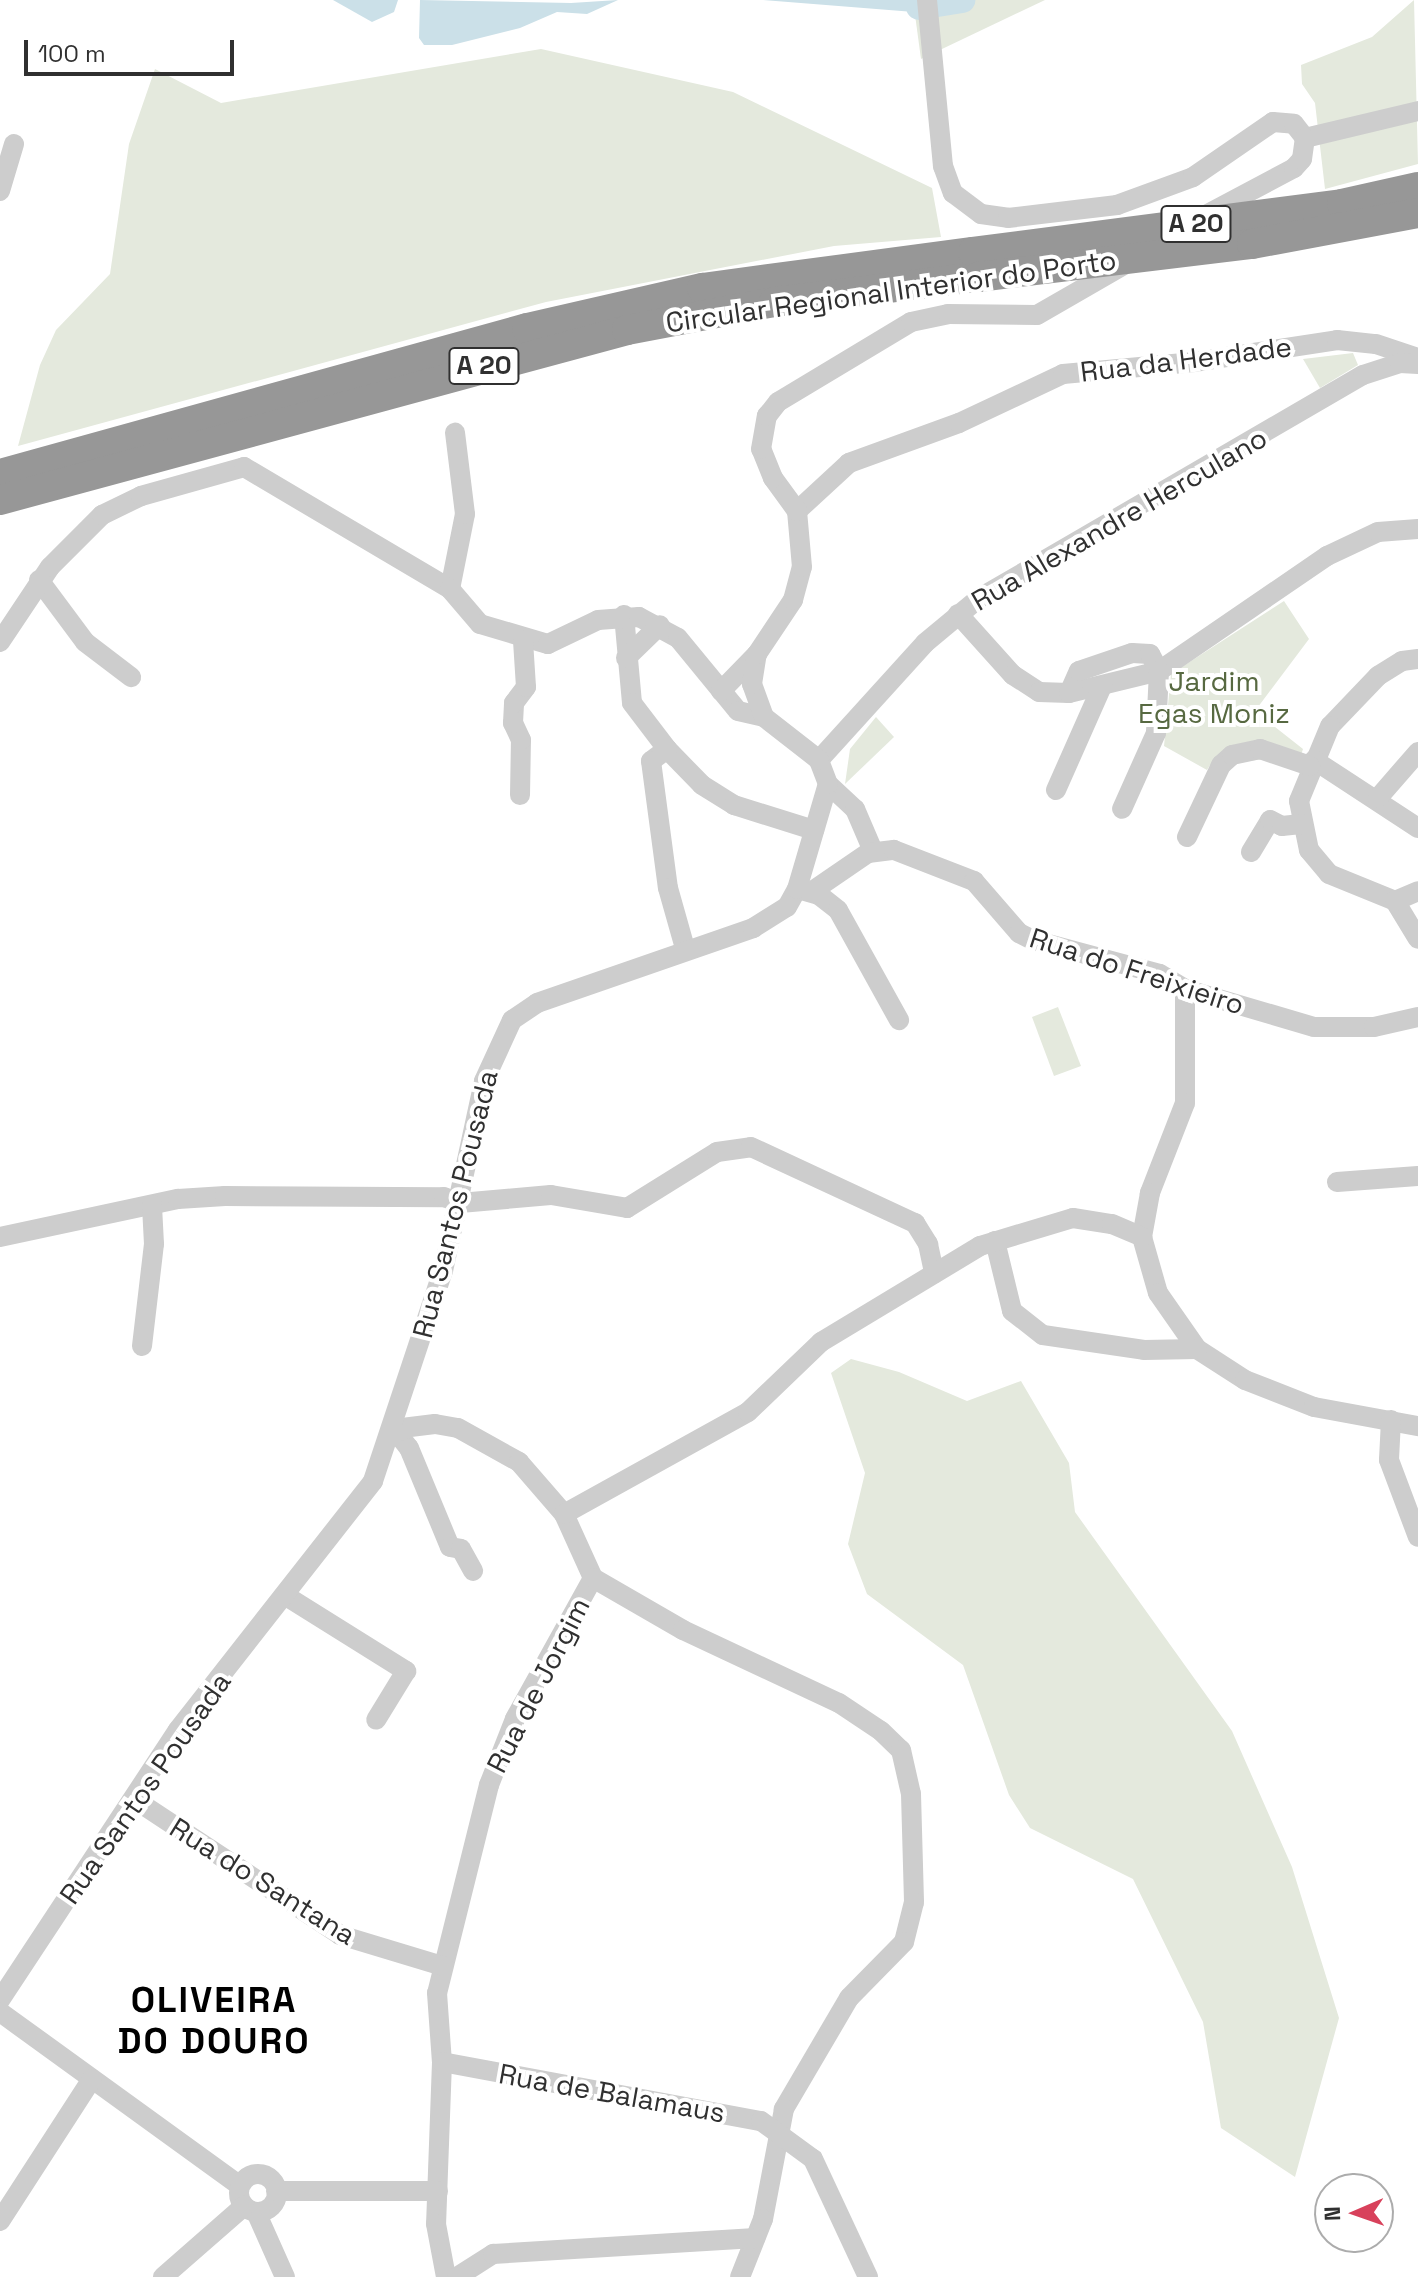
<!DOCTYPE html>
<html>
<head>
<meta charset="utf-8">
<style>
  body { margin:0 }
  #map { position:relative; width:1418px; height:2277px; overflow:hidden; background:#fff; font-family:"Space Grotesk",sans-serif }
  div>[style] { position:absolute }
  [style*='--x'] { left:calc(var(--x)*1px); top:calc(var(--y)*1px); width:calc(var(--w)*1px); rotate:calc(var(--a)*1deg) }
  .green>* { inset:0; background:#e4e9dd }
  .water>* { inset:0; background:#cbe0e8 }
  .river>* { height:26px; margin:-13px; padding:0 13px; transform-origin:13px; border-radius:13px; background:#cbe0e8 }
  .minor>* { height:20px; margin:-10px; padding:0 10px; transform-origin:10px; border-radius:10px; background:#cdcdcd }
  .minor>.ring { margin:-10px; padding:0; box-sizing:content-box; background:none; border:20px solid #cdcdcd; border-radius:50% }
  .highway>* { height:30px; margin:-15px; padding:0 15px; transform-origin:15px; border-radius:15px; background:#979797 }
  .highway-bridge>* { height:30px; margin:-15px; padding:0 15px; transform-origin:15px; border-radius:15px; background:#979797 }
  span { translate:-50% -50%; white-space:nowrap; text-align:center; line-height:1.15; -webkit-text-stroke:8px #fff; paint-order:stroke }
  .shield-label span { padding:2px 6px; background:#fff; border:2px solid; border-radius:6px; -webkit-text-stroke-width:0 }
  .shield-label { font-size:26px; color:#303030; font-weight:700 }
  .street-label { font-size:28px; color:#303030 }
  .park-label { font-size:28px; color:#576941 }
  .district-label { font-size:36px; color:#000; font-weight:700; letter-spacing:2px }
  .north { position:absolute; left:1314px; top:2173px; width:80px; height:80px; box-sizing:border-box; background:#fff; border:2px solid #acacac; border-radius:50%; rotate:268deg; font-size:22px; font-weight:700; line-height:32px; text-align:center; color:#303030 }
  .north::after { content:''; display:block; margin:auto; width:28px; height:36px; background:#d8415b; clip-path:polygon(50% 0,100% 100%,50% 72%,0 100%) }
  .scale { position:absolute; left:24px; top:40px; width:210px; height:36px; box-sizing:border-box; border:4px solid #303030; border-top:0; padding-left:10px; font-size:24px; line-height:28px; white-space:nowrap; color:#303030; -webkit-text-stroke:6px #fff; paint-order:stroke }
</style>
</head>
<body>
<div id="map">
  <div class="green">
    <i style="clip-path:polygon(913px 0,1045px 0,921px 59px)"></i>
    <i style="clip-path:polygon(1414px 0,1418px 164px,1325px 189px,1315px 103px,1302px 84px,1301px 65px,1372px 37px)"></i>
    <i style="clip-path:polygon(541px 49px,733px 92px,932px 188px,941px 237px,834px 246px,546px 302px,18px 446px,40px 365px,56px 330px,110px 274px,129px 144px,155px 69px,221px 103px)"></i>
    <i style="clip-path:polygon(1353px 353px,1358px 365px,1320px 388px,1303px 359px)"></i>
    <i style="clip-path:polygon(1284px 601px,1309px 639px,1255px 711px,1303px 749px,1301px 755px,1210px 765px,1207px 770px,1164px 746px,1171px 674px)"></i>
    <i style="clip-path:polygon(876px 717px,894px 737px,845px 784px,850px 749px)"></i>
    <i style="clip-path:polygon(1058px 1007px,1081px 1066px,1054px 1076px,1032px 1017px)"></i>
    <i style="clip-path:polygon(851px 1359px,899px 1372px,967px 1401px,1021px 1381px,1069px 1463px,1075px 1512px,1232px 1731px,1292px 1867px,1339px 2018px,1295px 2177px,1221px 2128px,1203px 2022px,1133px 1879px,1030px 1828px,1009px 1795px,963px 1665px,867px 1594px,848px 1544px,865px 1473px,831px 1373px)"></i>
  </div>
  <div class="water">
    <i style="clip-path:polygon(333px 0,398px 0,394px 12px,372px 22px)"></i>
    <i style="clip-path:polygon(420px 0,571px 3px,618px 0,587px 14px,557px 12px,520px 28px,452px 45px,424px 45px,419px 38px)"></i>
    <i style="clip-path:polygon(763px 0,945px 0,953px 4px,914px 12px)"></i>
  </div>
  <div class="river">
    <i style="--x:919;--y:7;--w:44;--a:-9.2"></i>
  </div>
  <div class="minor">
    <i style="--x:927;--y:0;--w:167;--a:84.5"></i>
    <i style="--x:943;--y:166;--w:29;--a:70"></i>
    <i style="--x:953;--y:193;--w:35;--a:37"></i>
    <i style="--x:981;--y:214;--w:27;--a:8"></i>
    <i style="--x:1008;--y:218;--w:110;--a:-6.8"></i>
    <i style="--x:1117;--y:205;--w:81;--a:-20.2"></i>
    <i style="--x:1193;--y:177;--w:97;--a:-34.5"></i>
    <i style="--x:1273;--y:122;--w:21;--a:5"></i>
    <i style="--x:1294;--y:124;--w:18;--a:52"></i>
    <i style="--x:1305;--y:138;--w:116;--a:-13.4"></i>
    <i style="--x:0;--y:191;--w:49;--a:-73.4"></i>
    <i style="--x:1200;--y:218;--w:106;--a:-28"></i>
    <i style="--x:1294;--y:168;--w:12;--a:-48"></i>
    <i style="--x:1302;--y:159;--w:21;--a:-82"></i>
    <i style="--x:797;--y:511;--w:71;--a:-42.7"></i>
    <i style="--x:849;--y:463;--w:117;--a:-20"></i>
    <i style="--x:959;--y:423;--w:115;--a:-25.2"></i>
    <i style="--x:1063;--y:374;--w:132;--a:-5.2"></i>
    <i style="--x:1194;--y:362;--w:145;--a:-8.7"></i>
    <i style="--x:1337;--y:340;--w:39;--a:6"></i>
    <i style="--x:1376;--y:344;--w:44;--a:18.4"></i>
    <i style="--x:39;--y:580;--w:77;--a:53.4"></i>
    <i style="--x:85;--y:642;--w:58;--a:37.3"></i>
    <i style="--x:450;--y:589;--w:76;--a:-78.7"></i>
    <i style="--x:465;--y:514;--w:82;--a:-97"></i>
    <i style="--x:958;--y:614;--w:82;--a:48"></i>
    <i style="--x:1013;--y:675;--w:31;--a:33"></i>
    <i style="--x:1039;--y:692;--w:30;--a:2"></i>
    <i style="--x:1069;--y:693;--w:93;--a:-13.7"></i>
    <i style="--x:1159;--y:671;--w:204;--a:-34.4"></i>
    <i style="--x:1327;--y:556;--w:56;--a:-25.2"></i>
    <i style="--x:1378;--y:532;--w:40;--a:-4.3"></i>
    <i style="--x:624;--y:615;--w:88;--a:84.8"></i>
    <i style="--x:632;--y:703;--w:58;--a:52.7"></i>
    <i style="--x:667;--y:749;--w:50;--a:45.8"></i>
    <i style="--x:702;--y:785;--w:38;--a:32"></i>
    <i style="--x:734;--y:805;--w:84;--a:17.4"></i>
    <i style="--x:0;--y:642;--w:90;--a:-56.3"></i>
    <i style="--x:50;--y:567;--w:74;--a:-45"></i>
    <i style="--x:102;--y:515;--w:43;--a:-26"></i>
    <i style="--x:141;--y:496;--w:107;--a:-15.7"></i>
    <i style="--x:244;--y:467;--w:239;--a:30.6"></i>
    <i style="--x:450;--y:589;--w:46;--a:49.4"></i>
    <i style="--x:480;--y:624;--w:71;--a:16.4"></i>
    <i style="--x:548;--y:644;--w:55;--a:-25.6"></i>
    <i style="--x:598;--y:620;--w:41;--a:-4.2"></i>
    <i style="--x:639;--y:617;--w:44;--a:28.3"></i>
    <i style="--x:678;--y:638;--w:94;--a:50.6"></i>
    <i style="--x:738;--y:711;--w:27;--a:13"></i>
    <i style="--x:626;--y:658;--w:47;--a:-44.1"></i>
    <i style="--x:1418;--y:659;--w:16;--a:173"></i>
    <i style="--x:1402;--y:661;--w:28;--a:148"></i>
    <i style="--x:1378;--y:676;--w:69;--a:133.8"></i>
    <i style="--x:1330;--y:726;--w:81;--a:112.5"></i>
    <i style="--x:1299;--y:801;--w:50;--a:78.5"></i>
    <i style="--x:1309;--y:850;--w:31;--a:50"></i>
    <i style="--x:1329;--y:874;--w:71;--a:22.2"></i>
    <i style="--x:1395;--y:901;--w:44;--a:58.8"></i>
    <i style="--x:721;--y:691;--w:52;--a:-45.8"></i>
    <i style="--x:1069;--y:693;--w:24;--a:-66"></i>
    <i style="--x:1079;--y:671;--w:56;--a:-18.8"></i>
    <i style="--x:1132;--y:653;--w:18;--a:3"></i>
    <i style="--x:1150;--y:654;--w:19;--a:62"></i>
    <i style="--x:1159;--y:671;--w:62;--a:92.8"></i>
    <i style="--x:1156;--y:733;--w:83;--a:114.1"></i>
    <i style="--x:667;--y:749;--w:20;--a:143"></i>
    <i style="--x:651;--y:761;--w:128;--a:82.4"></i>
    <i style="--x:668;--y:888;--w:62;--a:74.2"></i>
    <i style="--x:819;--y:760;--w:158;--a:-47.8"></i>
    <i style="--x:925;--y:643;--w:69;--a:-39.7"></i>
    <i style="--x:978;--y:599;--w:445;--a:-30.2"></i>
    <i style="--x:1363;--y:375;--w:39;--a:-18"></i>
    <i style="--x:1400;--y:363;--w:18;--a:3"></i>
    <i style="--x:1314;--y:760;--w:124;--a:33.2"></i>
    <i style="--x:828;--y:784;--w:37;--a:43"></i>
    <i style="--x:855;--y:809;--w:46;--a:66.8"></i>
    <i style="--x:1056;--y:790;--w:114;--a:-66.1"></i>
    <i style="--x:520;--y:795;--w:55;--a:-89"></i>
    <i style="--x:521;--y:740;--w:19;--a:-115"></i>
    <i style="--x:513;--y:723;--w:20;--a:-87"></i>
    <i style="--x:514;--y:703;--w:20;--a:-53"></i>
    <i style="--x:526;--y:687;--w:47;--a:-93.7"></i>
    <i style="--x:1378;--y:798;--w:61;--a:-49"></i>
    <i style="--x:1187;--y:837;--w:80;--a:-64.7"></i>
    <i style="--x:1221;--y:765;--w:15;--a:-42"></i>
    <i style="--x:1232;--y:755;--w:29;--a:-12"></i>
    <i style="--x:1260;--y:749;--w:53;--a:18.8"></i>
    <i style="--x:1251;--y:852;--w:37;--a:-59"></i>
    <i style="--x:1270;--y:820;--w:13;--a:27"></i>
    <i style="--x:1282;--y:826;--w:19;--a:-6"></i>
    <i style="--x:801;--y:890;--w:19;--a:16"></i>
    <i style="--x:819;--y:895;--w:24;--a:38"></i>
    <i style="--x:838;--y:910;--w:126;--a:61"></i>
    <i style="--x:811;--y:892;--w:69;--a:-34.4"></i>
    <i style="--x:868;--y:853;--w:26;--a:-7"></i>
    <i style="--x:894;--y:850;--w:86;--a:21.2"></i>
    <i style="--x:974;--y:881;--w:69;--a:49.1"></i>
    <i style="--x:1019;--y:933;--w:16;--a:27"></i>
    <i style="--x:1033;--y:940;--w:131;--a:15"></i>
    <i style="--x:1160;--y:974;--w:29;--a:31"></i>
    <i style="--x:1185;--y:989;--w:134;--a:16.4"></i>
    <i style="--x:1314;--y:1027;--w:60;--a:0"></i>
    <i style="--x:1374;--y:1027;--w:45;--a:-12.8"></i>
    <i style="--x:1395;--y:901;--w:25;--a:-23"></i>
    <i style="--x:1185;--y:989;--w:114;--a:90"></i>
    <i style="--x:1185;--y:1103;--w:97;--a:111.3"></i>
    <i style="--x:1150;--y:1193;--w:45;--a:100.3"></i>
    <i style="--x:1142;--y:1237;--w:58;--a:74.1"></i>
    <i style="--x:1158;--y:1293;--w:68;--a:55.1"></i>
    <i style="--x:1197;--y:1349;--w:57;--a:32.9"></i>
    <i style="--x:1245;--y:1380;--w:74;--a:21.4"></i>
    <i style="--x:1314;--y:1407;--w:106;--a:10.4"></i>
    <i style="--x:1337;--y:1182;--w:81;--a:-4.2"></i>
    <i style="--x:0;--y:1237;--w:182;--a:-12.1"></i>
    <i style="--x:178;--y:1199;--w:47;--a:-3.7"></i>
    <i style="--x:225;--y:1196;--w:219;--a:0.3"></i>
    <i style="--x:444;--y:1197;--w:17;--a:21"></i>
    <i style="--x:460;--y:1203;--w:91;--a:-5"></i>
    <i style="--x:551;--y:1195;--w:77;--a:9.7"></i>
    <i style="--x:627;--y:1208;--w:106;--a:-31.9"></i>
    <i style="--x:717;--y:1152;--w:34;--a:-8"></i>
    <i style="--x:751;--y:1147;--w:181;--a:24.9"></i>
    <i style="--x:915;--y:1223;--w:25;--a:58"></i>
    <i style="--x:928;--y:1244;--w:30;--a:78"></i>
    <i style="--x:995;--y:1241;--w:72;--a:76.3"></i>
    <i style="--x:1012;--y:1311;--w:39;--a:38"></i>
    <i style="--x:1043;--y:1335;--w:102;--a:8.4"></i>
    <i style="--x:1144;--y:1350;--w:53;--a:-1.1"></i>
    <i style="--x:142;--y:1346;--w:103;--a:-83.3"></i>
    <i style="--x:154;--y:1244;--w:39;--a:-93"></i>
    <i style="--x:1391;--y:1420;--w:40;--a:92.9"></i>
    <i style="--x:1389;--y:1460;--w:82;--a:69.4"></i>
    <i style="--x:394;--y:1429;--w:41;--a:-7"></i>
    <i style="--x:435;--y:1424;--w:23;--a:10"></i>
    <i style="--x:458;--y:1428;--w:70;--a:29.1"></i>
    <i style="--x:519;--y:1462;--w:69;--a:49.1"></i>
    <i style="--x:564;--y:1514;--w:70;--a:65.6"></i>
    <i style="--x:593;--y:1578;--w:161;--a:119"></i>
    <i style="--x:515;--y:1719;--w:71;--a:111.5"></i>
    <i style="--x:489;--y:1785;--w:214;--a:104"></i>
    <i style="--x:437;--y:1993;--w:69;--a:85.9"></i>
    <i style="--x:442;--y:2062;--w:162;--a:92.1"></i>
    <i style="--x:436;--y:2224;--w:54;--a:79.3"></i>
    <i style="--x:394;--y:1429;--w:24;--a:52"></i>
    <i style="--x:409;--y:1448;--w:107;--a:67.5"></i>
    <i style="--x:450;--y:1547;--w:11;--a:10"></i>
    <i style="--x:461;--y:1549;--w:25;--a:61"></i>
    <i style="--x:564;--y:1514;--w:210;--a:-29"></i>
    <i style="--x:748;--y:1412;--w:101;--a:-43.8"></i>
    <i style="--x:821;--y:1342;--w:186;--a:-31.1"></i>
    <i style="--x:980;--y:1246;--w:97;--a:-16.8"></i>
    <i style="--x:1073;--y:1218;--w:39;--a:9"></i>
    <i style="--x:1112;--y:1224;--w:33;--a:23"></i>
    <i style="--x:593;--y:1578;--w:104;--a:30"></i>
    <i style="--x:683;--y:1630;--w:172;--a:25.1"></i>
    <i style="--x:839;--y:1703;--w:50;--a:33.7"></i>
    <i style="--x:881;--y:1731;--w:28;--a:44"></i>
    <i style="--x:901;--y:1750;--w:45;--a:77.2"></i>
    <i style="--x:911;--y:1794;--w:108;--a:88.4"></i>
    <i style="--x:914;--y:1902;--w:41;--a:104"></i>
    <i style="--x:904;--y:1942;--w:78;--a:134.5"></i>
    <i style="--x:849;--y:1998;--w:129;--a:120.4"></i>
    <i style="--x:784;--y:2109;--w:112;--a:100.8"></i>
    <i style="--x:763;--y:2219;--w:62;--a:111.6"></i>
    <i style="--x:286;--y:1596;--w:142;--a:32"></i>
    <i style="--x:406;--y:1671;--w:57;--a:121.5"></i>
    <i style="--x:134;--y:1799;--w:247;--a:33.4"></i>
    <i style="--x:340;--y:1935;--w:108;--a:16.8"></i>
    <i style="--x:0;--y:2000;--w:323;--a:-56.6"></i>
    <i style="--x:178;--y:1730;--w:316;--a:-51.9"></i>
    <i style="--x:373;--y:1481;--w:221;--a:-71.6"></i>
    <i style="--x:443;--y:1271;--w:194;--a:-77.8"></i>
    <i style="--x:484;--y:1081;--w:67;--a:-65.3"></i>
    <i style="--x:512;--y:1020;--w:30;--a:-34"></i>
    <i style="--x:537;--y:1003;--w:229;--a:-19.1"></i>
    <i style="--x:753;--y:928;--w:40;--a:-32"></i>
    <i style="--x:787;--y:907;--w:21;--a:-61"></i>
    <i style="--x:797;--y:889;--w:109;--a:-73.6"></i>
    <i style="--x:828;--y:784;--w:26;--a:-111"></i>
    <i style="--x:819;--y:760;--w:70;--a:-142"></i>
    <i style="--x:764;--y:717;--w:35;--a:-110"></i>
    <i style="--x:752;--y:684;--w:30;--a:-81"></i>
    <i style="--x:757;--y:654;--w:65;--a:-56.3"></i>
    <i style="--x:793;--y:600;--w:34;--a:-75"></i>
    <i style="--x:802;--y:567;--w:56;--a:-95.1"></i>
    <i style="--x:797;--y:511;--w:41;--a:-126"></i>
    <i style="--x:773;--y:478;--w:31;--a:-112"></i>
    <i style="--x:761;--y:449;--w:34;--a:-80"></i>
    <i style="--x:767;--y:416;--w:18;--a:-52"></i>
    <i style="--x:778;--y:402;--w:155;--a:-31"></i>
    <i style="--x:911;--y:322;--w:38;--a:-12"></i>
    <i style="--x:948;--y:314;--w:89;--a:0.6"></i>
    <i style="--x:1037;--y:315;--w:106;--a:-29.9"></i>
    <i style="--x:0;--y:2012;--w:296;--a:35.9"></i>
    <i style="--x:442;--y:2062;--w:324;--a:10.5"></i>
    <i style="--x:761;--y:2121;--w:64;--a:36.2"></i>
    <i style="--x:813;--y:2159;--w:130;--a:65"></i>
    <i class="ring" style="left:239px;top:2174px;width:18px;height:18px"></i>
    <i style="--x:276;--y:2191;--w:162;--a:0"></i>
    <i style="--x:256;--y:2212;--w:71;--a:66"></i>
    <i style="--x:0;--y:2221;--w:169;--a:-57.1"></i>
    <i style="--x:163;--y:2277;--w:108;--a:-41.2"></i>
    <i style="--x:457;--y:2277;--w:43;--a:-32.6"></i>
    <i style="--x:493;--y:2254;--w:263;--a:-3.5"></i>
  </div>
  <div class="highway">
    <i style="--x:0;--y:474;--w:547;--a:-15.48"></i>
    <i style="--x:527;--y:328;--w:180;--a:-12.9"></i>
    <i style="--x:702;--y:288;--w:273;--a:-7.6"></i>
    <i style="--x:0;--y:500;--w:650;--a:-15.17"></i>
    <i style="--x:627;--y:330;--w:150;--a:-10.8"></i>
    <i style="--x:774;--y:302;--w:206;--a:-7"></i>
  </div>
  <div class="highway-bridge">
    <i style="--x:973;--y:252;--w:372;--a:-7.4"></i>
    <i style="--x:1342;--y:204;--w:78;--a:-12.6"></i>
    <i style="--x:978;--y:277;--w:276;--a:-6.9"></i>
    <i style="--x:1252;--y:244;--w:169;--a:-10.6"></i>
  </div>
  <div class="shield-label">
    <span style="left:1196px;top:224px">A 20</span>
    <span style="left:484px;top:366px">A 20</span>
  </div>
  <div class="street-label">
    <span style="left:891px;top:291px;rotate:-8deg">Circular Regional Interior do Porto</span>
    <span style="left:1186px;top:359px;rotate:-7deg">Rua da Herdade</span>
    <span style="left:1119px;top:519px;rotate:-30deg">Rua Alexandre Herculano</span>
    <span style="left:1137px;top:971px;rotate:18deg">Rua do Freixieiro</span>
    <span style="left:455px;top:1204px;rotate:-76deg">Rua Santos Pousada</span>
    <span style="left:538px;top:1685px;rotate:-63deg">Rua de Jorgim</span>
    <span style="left:145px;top:1788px;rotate:-55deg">Rua Santos Pousada</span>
    <span style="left:263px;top:1881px;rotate:32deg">Rua do Santana</span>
    <span style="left:612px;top:2093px;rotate:10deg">Rua de Balamaus</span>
  </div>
  <div class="park-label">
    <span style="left:1214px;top:697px">Jardim<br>Egas Moniz</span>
  </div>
  <div class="district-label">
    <span style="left:214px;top:2021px">OLIVEIRA<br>DO DOURO</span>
  </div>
  <div class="north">N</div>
  <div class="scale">100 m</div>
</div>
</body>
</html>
